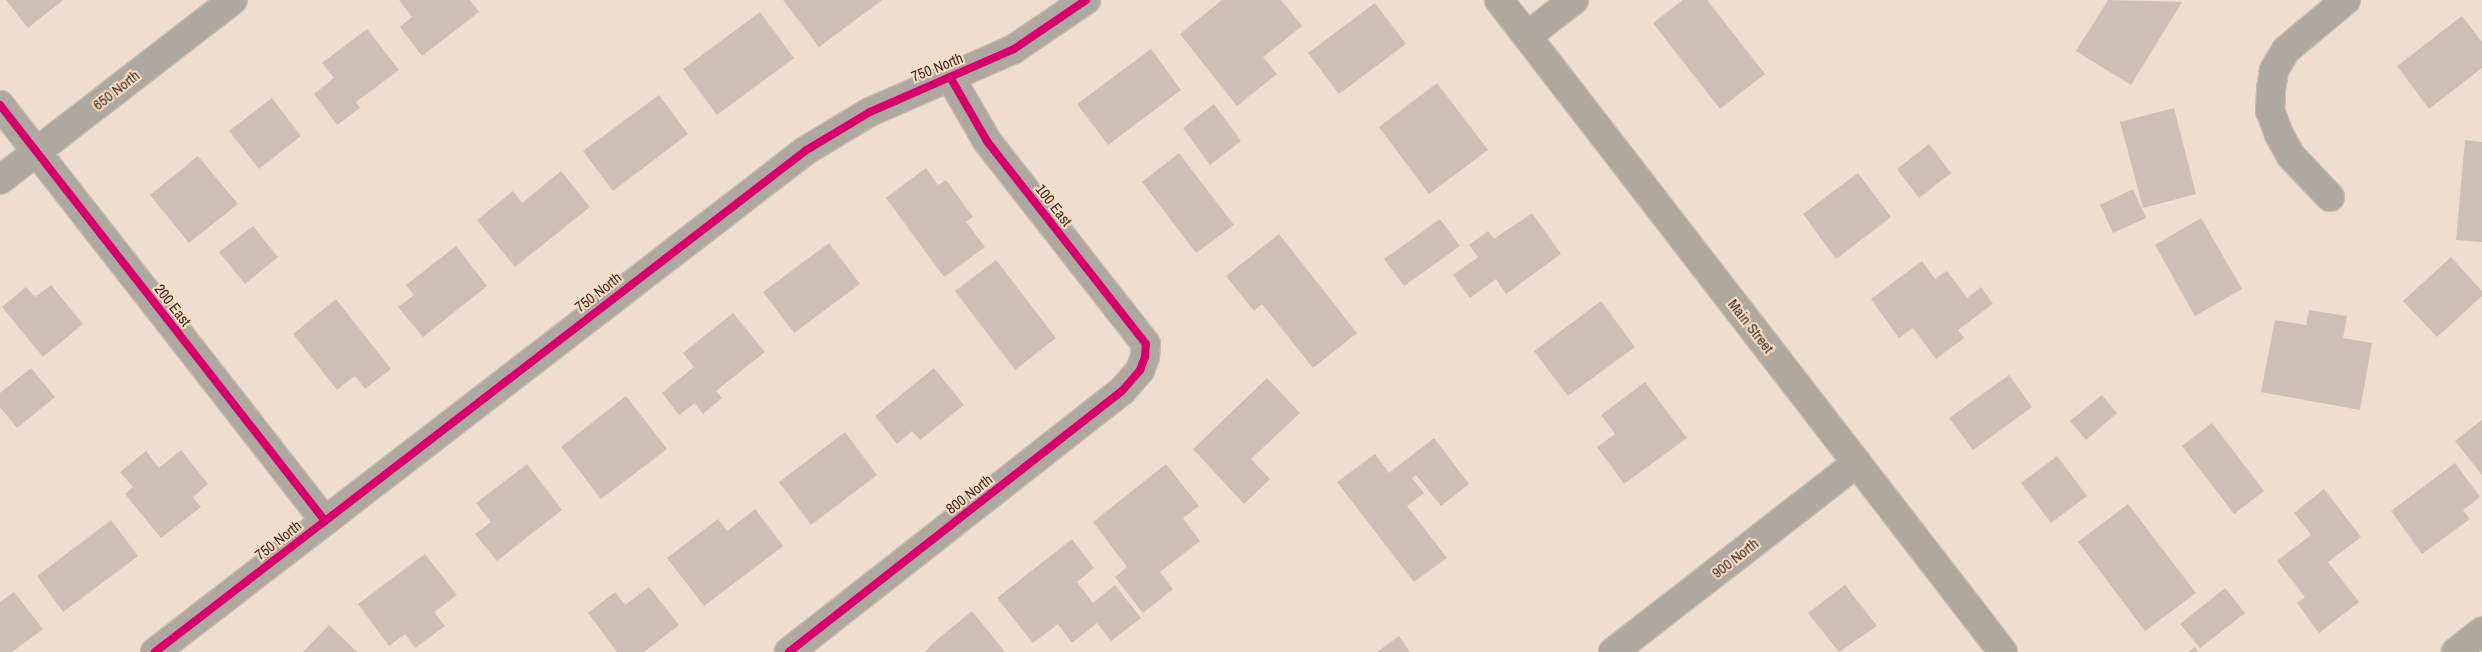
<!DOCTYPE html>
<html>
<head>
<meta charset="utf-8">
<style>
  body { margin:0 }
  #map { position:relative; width:2482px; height:652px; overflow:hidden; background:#efded0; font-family:"Archivo Narrow",sans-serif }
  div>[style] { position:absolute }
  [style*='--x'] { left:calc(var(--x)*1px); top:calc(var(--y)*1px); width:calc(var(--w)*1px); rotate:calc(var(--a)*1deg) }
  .building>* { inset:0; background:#cdbfb6 }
  .roads { filter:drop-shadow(1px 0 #c8bbb0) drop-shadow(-1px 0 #c8bbb0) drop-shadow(0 1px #c8bbb0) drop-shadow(0 -1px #c8bbb0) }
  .street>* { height:28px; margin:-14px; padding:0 14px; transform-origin:14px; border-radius:14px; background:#afa8a0 }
  .secondary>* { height:28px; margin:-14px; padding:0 14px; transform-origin:14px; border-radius:14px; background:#b0a79d }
  .cycleway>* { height:8px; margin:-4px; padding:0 4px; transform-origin:4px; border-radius:4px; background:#d6006c }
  span { translate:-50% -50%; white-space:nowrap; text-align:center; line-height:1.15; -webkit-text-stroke:4px #fcddc3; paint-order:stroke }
  .street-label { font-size:15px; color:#382c23 }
</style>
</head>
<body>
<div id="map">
  <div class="building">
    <i style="clip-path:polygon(6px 0,63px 0,28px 28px)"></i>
    <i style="clip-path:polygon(399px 0,470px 0,479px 12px,422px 56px,400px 27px,412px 17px)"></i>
    <i style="clip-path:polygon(783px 0,882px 0,819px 47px)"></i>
    <i style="clip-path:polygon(1222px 0,1281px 0,1302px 26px,1263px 57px,1277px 74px,1237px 106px,1180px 34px)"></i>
    <i style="clip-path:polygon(1683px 0,1707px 0,1765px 74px,1720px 109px,1653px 23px)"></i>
    <i style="clip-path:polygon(2108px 0,2182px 2px,2131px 85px,2076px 51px)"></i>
    <i style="clip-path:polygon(1375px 3px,1406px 44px,1339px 94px,1308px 53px)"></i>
    <i style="clip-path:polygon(760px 12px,794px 58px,717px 115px,683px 69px)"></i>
    <i style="clip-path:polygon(2462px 16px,2482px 42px,2482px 68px,2429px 109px,2397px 66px)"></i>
    <i style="clip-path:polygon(367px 29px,399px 70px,356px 102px,360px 108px,337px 125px,314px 94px,334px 78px,322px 63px)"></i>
    <i style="clip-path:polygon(1151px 49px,1181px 90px,1108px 145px,1077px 104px)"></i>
    <i style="clip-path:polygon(1437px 83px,1488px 150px,1429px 194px,1379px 127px)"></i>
    <i style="clip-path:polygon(659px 95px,688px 134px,613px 191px,583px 151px)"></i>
    <i style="clip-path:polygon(272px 98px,301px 136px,259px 169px,229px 131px)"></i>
    <i style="clip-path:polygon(1214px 104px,1241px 141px,1210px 165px,1183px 128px)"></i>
    <i style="clip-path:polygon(2174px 108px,2196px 194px,2143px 208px,2120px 122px)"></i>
    <i style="clip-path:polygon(2465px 140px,2482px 142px,2482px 242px,2456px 240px)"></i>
    <i style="clip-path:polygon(1929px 144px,1951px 173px,1919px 198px,1897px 169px)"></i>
    <i style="clip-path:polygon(1179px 153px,1234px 225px,1196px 253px,1142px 182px)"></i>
    <i style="clip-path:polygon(198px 156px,238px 204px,189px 243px,150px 195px)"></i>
    <i style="clip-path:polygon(926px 168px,938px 185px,946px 180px,973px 217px,966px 222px,985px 247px,944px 277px,886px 198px)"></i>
    <i style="clip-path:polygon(561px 171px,590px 207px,515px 267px,477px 220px,513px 191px,522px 203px)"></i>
    <i style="clip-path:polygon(1858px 173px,1891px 217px,1836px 259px,1803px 214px)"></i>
    <i style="clip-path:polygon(2133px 189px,2146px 218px,2113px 233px,2100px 205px)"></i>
    <i style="clip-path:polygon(1532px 213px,1561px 254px,1506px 294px,1496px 279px,1470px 298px,1453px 275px,1478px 257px,1469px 245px,1488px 231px,1494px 239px)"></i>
    <i style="clip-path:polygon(2201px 218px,2242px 289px,2195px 316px,2155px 245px)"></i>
    <i style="clip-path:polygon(1440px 219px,1460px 246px,1404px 286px,1384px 259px)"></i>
    <i style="clip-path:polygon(253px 226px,278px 257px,245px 284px,219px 252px)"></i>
    <i style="clip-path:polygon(1279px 234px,1357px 333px,1313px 368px,1262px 304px,1254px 311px,1226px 276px)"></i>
    <i style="clip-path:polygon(829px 243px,860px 284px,794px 333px,763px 292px)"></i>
    <i style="clip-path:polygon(456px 246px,487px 286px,423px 337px,398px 307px,414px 295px,406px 285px)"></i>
    <i style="clip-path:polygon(2451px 257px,2482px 291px,2482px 296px,2437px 337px,2403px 301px)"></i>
    <i style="clip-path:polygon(996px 260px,1056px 338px,1015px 370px,955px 291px)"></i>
    <i style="clip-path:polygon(1922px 261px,1935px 279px,1947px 271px,1967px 298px,1981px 287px,1993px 304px,1958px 330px,1964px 338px,1936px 359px,1913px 328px,1899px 338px,1871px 299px)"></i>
    <i style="clip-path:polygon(51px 285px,83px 324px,43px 357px,2px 307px,26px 287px,35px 297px)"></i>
    <i style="clip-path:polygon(336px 299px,391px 369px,365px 389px,355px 376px,337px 390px,293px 334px)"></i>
    <i style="clip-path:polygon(1601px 301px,1635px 347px,1568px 396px,1534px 351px)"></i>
    <i style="clip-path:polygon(2309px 310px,2347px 316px,2343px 338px,2372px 343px,2360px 410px,2261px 392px,2275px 320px,2306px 325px)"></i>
    <i style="clip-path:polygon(733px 313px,765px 352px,716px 391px,722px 398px,703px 414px,695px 403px,679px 415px,662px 393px,694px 367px,683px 353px)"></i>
    <i style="clip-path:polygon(31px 368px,55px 397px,17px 428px,0 407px,0 393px)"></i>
    <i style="clip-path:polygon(934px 368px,964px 405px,920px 440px,912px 431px,897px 444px,875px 416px)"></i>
    <i style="clip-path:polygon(2009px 375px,2032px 407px,1973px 450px,1949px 418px)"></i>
    <i style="clip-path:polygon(1267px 378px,1300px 413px,1251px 459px,1270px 479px,1244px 504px,1193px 449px)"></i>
    <i style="clip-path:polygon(1645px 382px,1687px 438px,1624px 484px,1597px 447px,1615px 434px,1601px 415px)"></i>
    <i style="clip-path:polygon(2102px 395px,2117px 413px,2086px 440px,2070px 421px)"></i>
    <i style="clip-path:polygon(626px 396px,667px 449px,601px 499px,561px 447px)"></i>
    <i style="clip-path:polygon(2482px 420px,2482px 475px,2455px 441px)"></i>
    <i style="clip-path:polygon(2212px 423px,2264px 491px,2234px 514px,2182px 446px)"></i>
    <i style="clip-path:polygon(845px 432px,877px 475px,811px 525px,779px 482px)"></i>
    <i style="clip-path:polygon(1434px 438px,1469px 484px,1441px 506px,1416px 475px,1412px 478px,1424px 493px,1407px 506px,1447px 558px,1414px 582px,1337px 482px,1375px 454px,1389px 473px)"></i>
    <i style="clip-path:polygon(181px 450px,208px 484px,193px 497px,201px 507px,161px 538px,125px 494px,133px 487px,120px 472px,146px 451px,159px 468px)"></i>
    <i style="clip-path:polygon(2057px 456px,2087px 496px,2051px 523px,2021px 483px)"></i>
    <i style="clip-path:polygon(2455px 463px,2480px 497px,2463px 510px,2470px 519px,2422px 554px,2391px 511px)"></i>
    <i style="clip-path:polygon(527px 464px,562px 510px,497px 561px,475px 534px,491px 522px,476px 503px)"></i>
    <i style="clip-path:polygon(1166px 464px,1199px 506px,1183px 518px,1200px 541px,1160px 572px,1173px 589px,1143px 613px,1115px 577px,1127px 567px,1093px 522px)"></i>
    <i style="clip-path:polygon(2324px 489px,2361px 537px,2328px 562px,2359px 602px,2319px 633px,2297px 603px,2305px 597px,2277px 561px,2311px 535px,2294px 513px)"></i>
    <i style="clip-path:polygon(2128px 504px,2196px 593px,2145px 631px,2078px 542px)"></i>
    <i style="clip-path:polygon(755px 509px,783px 546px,704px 606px,667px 558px,718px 519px,727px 531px)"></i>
    <i style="clip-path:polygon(111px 520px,138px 556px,63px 612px,37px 576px)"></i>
    <i style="clip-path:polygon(1072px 539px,1094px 568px,1077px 582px,1093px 603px,1115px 585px,1141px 618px,1111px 641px,1097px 623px,1072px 643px,1058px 624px,1033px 643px,997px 598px)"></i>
    <i style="clip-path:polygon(425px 554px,457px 595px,434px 612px,445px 626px,415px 648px,405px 634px,389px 646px,358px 604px)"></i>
    <i style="clip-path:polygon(1845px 585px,1877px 626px,1839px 652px,1808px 613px)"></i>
    <i style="clip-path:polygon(649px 587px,679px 625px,644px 652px,617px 652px,588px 613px,615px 592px,625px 605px)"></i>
    <i style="clip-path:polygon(2225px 588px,2245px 613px,2200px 648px,2180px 624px)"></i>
    <i style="clip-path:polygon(14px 592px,43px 629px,12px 652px,0 652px,0 602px)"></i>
    <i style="clip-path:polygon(972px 611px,1005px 652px,925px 652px,933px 643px)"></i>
    <i style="clip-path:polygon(329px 625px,357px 652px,303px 652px)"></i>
    <i style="clip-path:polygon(1399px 636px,1410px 652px,1377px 652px)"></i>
    <i style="clip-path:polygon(2195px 647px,2198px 652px,2188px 652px)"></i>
  </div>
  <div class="roads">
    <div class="street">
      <i style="--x:1527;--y:36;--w:59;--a:-37.5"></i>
      <i style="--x:0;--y:105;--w:528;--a:52"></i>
      <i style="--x:0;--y:180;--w:294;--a:-37.7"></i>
      <i style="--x:2330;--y:197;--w:57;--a:-133.6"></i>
      <i style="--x:2291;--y:156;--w:25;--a:-119"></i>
      <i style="--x:2279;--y:134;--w:25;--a:-111"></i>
      <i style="--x:2270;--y:111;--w:22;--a:-87"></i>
      <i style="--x:2271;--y:89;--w:19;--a:-81"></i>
      <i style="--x:2274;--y:70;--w:23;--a:-59"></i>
      <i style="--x:2286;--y:50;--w:78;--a:-39.8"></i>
      <i style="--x:155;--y:652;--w:821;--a:-37.62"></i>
      <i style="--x:805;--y:151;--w:76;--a:-31"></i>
      <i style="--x:870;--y:112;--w:157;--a:-23.6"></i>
      <i style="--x:1014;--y:49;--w:87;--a:-34.2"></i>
      <i style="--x:789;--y:652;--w:423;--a:-38.1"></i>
      <i style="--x:1122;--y:391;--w:28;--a:-49"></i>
      <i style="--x:1140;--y:370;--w:14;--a:-69"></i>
      <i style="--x:1145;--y:357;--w:13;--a:-86"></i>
      <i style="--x:1146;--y:344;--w:258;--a:-128.1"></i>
      <i style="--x:987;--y:141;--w:74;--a:-120"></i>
      <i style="--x:1613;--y:652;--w:309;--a:-37.8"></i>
    </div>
    <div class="secondary">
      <i style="--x:1499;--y:0;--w:824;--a:52.3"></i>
      <i style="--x:2456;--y:652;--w:33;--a:-38"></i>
    </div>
  </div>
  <div class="cycleway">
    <i style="--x:0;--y:105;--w:528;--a:52"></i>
    <i style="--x:155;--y:652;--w:821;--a:-37.62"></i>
    <i style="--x:805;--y:151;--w:76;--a:-31"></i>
    <i style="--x:870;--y:112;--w:157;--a:-23.6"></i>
    <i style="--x:1014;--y:49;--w:87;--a:-34.2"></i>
    <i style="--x:789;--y:652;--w:423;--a:-38.1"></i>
    <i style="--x:1122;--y:391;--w:28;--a:-49"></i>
    <i style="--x:1140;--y:370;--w:14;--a:-69"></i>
    <i style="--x:1145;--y:357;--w:13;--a:-86"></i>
    <i style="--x:1146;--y:344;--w:258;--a:-128.1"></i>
    <i style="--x:987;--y:141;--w:74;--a:-120"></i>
  </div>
  <div class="street-label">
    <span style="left:937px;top:67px;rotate:-22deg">750 North</span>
    <span style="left:116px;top:90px;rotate:-38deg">650 North</span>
    <span style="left:1054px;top:205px;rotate:52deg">100 East</span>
    <span style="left:598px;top:292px;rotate:-38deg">750 North</span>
    <span style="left:173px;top:305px;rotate:52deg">200 East</span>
    <span style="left:1751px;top:326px;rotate:52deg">Main Street</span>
    <span style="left:969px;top:494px;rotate:-38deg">800 North</span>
    <span style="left:278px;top:540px;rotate:-38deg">750 North</span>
    <span style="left:1735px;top:558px;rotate:-38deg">900 North</span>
  </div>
</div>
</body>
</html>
